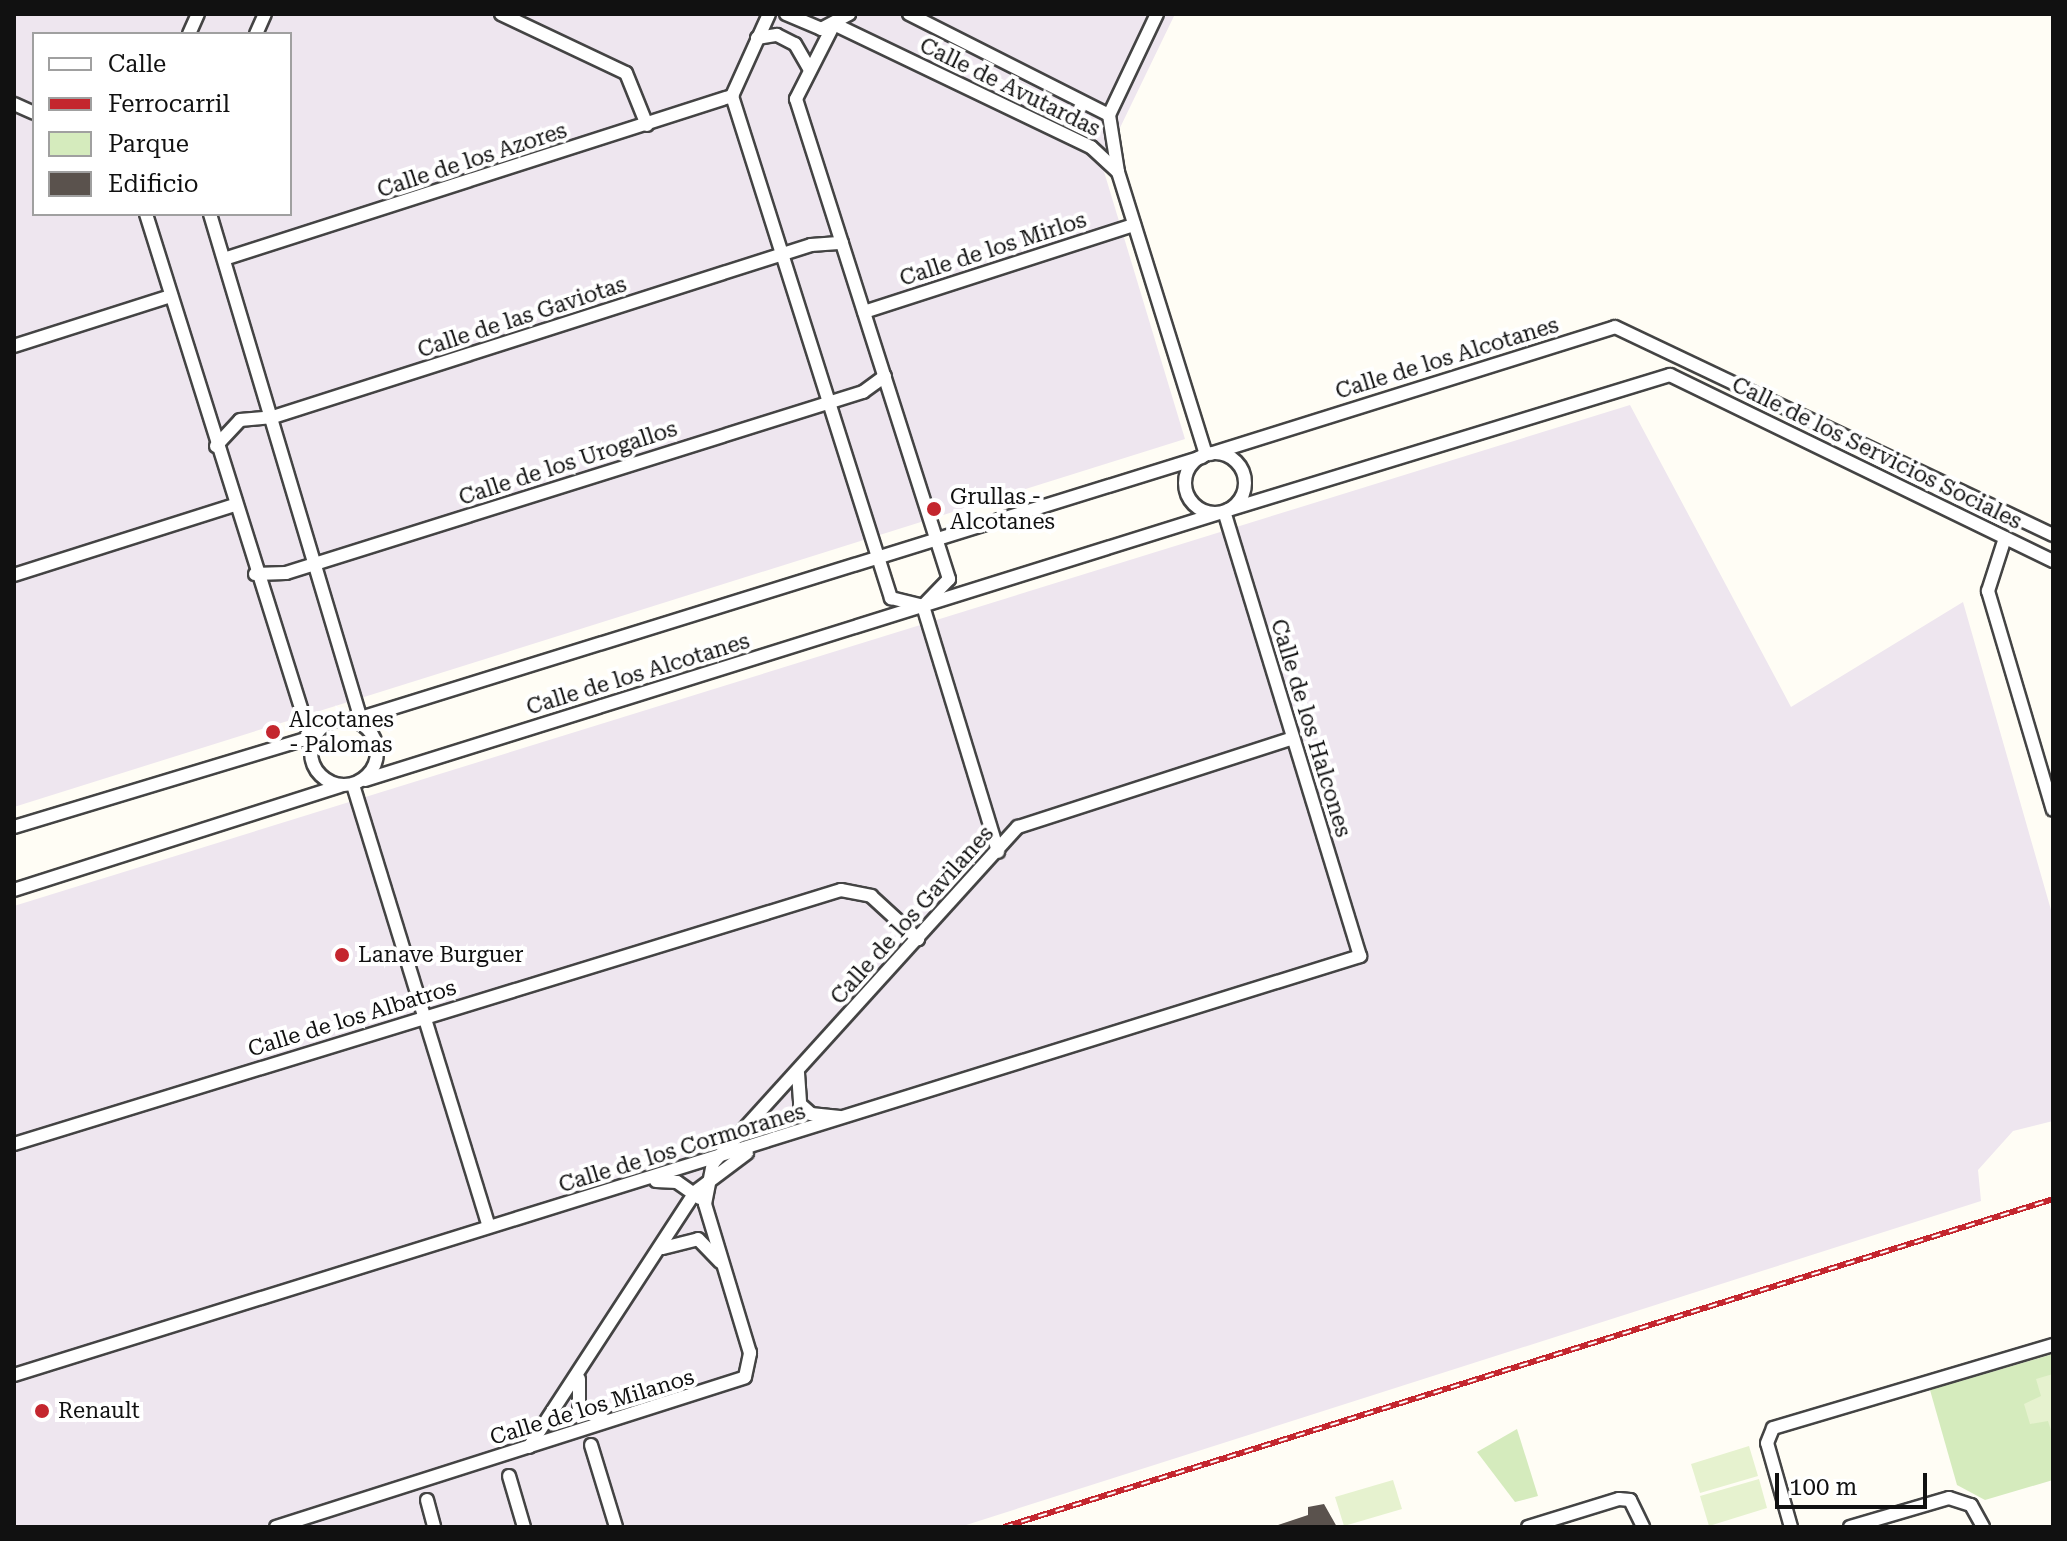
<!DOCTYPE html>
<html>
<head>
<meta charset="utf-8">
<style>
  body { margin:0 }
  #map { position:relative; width:2067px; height:1541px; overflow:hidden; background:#fffdf5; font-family:"Roboto Serif",serif }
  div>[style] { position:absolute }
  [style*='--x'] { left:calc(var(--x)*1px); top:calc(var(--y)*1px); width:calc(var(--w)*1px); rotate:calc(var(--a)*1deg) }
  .industrial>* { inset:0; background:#eee6ef }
  .green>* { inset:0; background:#d5ebbd }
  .pitch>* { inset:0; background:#e6f2cf }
  .building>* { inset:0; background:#5a524d }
  .roads { filter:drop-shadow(2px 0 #444) drop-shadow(-2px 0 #444) drop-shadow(0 2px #444) drop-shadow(0 -2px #444) }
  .minor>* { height:12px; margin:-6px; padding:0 6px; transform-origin:6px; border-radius:6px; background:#fff }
  .minor>.ring { margin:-6px; padding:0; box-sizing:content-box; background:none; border:12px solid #fff; border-radius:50% }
  .rail>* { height:6px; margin-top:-3px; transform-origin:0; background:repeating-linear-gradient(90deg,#fff 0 9px,#c4262e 0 18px); box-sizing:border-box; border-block:2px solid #c4262e }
  .dots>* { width:22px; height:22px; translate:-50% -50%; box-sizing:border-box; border:4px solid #fff; border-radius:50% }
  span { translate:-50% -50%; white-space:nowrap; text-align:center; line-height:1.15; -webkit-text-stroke:8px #fff; paint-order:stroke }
  .street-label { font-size:22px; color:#111 }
  .poi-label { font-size:22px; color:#111 }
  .left { translate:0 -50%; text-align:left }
  .frame { position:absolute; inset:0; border:16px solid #111; pointer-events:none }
  .legend { position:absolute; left:32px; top:32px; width:260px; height:184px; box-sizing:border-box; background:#fff; border:2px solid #a0a0a0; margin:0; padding:10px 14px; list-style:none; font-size:24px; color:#111 }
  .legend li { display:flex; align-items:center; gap:16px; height:40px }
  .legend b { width:40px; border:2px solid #a0a0a0 }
  .scale { position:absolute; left:1775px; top:1473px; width:152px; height:36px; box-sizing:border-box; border:4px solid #111; border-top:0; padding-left:10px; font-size:24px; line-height:28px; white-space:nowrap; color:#111; -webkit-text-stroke:6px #fff; paint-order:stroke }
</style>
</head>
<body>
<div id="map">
  <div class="industrial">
    <i style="clip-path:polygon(evenodd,14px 14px,1175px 14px,1102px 165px,1185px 439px,14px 807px,14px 14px,34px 34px,290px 34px,290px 214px,34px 214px,34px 34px)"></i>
    <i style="clip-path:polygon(1630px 405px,1791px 707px,1963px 602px,2053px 917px,2053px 1121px,2013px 1131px,1978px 1170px,1981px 1201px,960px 1527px,14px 1527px,14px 906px)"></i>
  </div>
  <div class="green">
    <i style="clip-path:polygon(2053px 1354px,2053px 1480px,1985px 1500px,1957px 1485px,1930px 1390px)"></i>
    <i style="clip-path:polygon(1517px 1429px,1538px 1496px,1515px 1502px,1477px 1452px)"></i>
  </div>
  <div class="pitch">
    <i style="clip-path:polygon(2053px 1374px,2053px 1437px,2048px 1421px,2030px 1424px,2024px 1404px,2041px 1396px,2036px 1379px)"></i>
    <i style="clip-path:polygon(1749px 1446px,1758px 1476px,1700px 1493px,1691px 1464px)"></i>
    <i style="clip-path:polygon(1759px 1479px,1767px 1508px,1709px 1526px,1700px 1496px)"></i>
    <i style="clip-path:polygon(1393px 1480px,1402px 1509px,1344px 1526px,1335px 1497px)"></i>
  </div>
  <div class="building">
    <i style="clip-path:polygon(1324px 1504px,1337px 1527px,1272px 1527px,1308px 1515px,1308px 1507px)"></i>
  </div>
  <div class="roads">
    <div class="minor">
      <i style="--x:501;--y:14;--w:138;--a:25.3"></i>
      <i style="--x:626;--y:73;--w:56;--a:68"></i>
      <i style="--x:769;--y:14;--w:90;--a:114.3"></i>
      <i style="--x:732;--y:96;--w:527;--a:72.43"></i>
      <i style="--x:891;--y:598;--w:32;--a:14"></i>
      <i style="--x:786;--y:14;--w:38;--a:23"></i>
      <i style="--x:821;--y:29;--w:32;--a:-28"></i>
      <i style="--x:909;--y:14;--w:224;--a:26.8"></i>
      <i style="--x:1109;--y:115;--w:58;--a:81"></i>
      <i style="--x:1118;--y:172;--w:296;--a:72.7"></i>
      <i style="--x:836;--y:25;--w:283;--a:25.6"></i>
      <i style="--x:1091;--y:147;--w:37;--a:43"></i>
      <i style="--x:833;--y:26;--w:82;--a:116.9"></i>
      <i style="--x:796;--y:99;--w:504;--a:72.32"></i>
      <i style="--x:949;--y:579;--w:35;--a:134"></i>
      <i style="--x:189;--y:34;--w:22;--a:-66"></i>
      <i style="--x:256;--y:34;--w:22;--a:-66"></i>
      <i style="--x:757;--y:38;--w:20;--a:-9"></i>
      <i style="--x:777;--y:35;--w:20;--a:27"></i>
      <i style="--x:795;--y:44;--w:30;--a:60"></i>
      <i style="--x:14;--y:104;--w:22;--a:24"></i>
      <i style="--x:1109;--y:115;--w:112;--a:-64.6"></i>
      <i style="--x:146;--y:214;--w:554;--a:72.58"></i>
      <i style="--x:210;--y:214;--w:531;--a:73.37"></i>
      <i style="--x:224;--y:259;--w:534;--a:-17.79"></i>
      <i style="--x:864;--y:312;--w:284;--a:-17.9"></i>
      <i style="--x:14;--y:346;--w:165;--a:-17.7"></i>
      <i style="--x:216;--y:446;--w:35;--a:-47"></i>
      <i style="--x:240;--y:420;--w:33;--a:-5"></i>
      <i style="--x:273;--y:417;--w:565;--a:-17.73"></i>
      <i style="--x:811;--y:245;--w:31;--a:-4"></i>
      <i class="ring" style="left:1185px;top:453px;width:48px;height:48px"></i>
      <i style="--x:1210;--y:454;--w:424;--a:-17.4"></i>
      <i style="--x:1615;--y:327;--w:485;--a:25.4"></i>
      <i style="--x:1228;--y:510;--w:462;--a:-17"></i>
      <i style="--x:1670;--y:375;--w:426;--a:25.9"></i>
      <i style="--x:2005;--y:538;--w:56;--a:107.8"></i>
      <i style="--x:1988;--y:591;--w:228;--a:73.5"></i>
      <i style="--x:255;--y:574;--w:31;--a:-2"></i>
      <i style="--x:286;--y:573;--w:605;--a:-17.42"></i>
      <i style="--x:863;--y:392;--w:27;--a:-36"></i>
      <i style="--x:14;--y:575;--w:232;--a:-17.6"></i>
      <i style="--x:923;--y:606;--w:257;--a:73"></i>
      <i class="ring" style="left:311px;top:719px;width:54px;height:54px"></i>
      <i style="--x:354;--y:720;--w:888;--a:-17.23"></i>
      <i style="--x:365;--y:780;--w:895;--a:-17.36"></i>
      <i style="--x:353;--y:785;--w:461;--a:72.9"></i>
      <i style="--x:14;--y:827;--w:314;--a:-16.8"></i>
      <i style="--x:14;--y:890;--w:342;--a:-17.7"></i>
      <i style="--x:798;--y:1073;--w:31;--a:86"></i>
      <i style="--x:800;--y:1104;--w:15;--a:42"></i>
      <i style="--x:811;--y:1114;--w:29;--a:6"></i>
      <i style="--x:14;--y:1144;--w:865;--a:-17.07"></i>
      <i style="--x:841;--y:890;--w:31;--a:11"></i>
      <i style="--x:871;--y:896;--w:64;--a:42.5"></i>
      <i style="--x:656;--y:1181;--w:21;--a:3"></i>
      <i style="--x:677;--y:1182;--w:28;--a:35"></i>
      <i style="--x:663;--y:1248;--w:36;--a:-14"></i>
      <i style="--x:698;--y:1239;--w:32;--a:46"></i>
      <i style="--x:14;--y:1375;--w:1410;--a:-17.29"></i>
      <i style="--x:1360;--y:956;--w:464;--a:-107"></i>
      <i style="--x:579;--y:1379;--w:30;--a:90"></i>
      <i style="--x:579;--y:1409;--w:28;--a:23"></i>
      <i style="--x:591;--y:1445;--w:86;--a:73"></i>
      <i style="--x:529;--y:1447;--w:304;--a:-56.9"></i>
      <i style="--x:695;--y:1192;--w:65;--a:-36.9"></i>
      <i style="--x:509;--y:1476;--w:53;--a:73.6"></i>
      <i style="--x:427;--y:1500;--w:28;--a:75"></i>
      <i style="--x:276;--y:1527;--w:492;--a:-17.7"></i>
      <i style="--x:745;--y:1377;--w:25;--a:-78"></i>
      <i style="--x:750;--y:1353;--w:156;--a:-106.8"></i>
      <i style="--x:705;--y:1204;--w:42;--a:-79"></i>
      <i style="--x:713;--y:1163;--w:454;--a:-47.8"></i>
      <i style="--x:1018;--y:827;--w:289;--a:-17.9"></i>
      <i style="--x:1528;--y:1527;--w:95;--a:-17.1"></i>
      <i style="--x:1619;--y:1499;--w:11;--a:5"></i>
      <i style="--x:1630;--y:1500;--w:30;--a:64"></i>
      <i style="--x:1791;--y:1527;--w:87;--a:-105.9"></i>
      <i style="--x:1767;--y:1443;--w:16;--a:-68"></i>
      <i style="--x:1773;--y:1428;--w:292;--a:-16.5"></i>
      <i style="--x:1850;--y:1527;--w:103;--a:-16.3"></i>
      <i style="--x:1949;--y:1498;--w:23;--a:18"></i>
      <i style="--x:1971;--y:1505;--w:25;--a:61"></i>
    </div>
  </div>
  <div class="rail">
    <i style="--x:1004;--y:1527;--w:1099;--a:-17.36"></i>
  </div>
  <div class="dots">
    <i style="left:934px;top:509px;background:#c4262e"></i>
    <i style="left:273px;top:732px;background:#c4262e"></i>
    <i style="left:342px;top:955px;background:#c4262e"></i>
    <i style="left:42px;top:1411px;background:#c4262e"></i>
  </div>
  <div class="street-label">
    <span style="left:1010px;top:87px;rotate:26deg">Calle de Avutardas</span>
    <span style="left:472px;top:160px;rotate:-18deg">Calle de los Azores</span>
    <span style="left:993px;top:249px;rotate:-18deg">Calle de los Mirlos</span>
    <span style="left:522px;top:317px;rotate:-18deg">Calle de las Gaviotas</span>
    <span style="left:1447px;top:358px;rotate:-17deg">Calle de los Alcotanes</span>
    <span style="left:1877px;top:453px;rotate:26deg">Calle de los Servicios Sociales</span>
    <span style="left:568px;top:463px;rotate:-18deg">Calle de los Urogallos</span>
    <span style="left:638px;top:674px;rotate:-17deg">Calle de los Alcotanes</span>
    <span style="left:1311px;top:728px;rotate:73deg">Calle de los Halcones</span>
    <span style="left:912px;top:915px;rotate:-48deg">Calle de los Gavilanes</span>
    <span style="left:352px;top:1018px;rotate:-17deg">Calle de los Albatros</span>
    <span style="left:682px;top:1148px;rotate:-17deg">Calle de los Cormoranes</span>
    <span style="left:592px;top:1407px;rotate:-17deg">Calle de los Milanos</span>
  </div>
  <div class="poi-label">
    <span class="left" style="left:950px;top:509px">Grullas -<br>Alcotanes</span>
    <span class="left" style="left:289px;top:732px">Alcotanes<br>- Palomas</span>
    <span class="left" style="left:358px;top:955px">Lanave Burguer</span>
    <span class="left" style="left:58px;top:1411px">Renault</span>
  </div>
  <div class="frame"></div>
  <ul class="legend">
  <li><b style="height:10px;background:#fff"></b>Calle</li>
  <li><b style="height:10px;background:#c4262e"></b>Ferrocarril</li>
  <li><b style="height:22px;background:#d5ebbd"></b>Parque</li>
  <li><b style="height:22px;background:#5a524d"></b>Edificio</li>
  </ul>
  <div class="scale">100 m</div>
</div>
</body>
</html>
